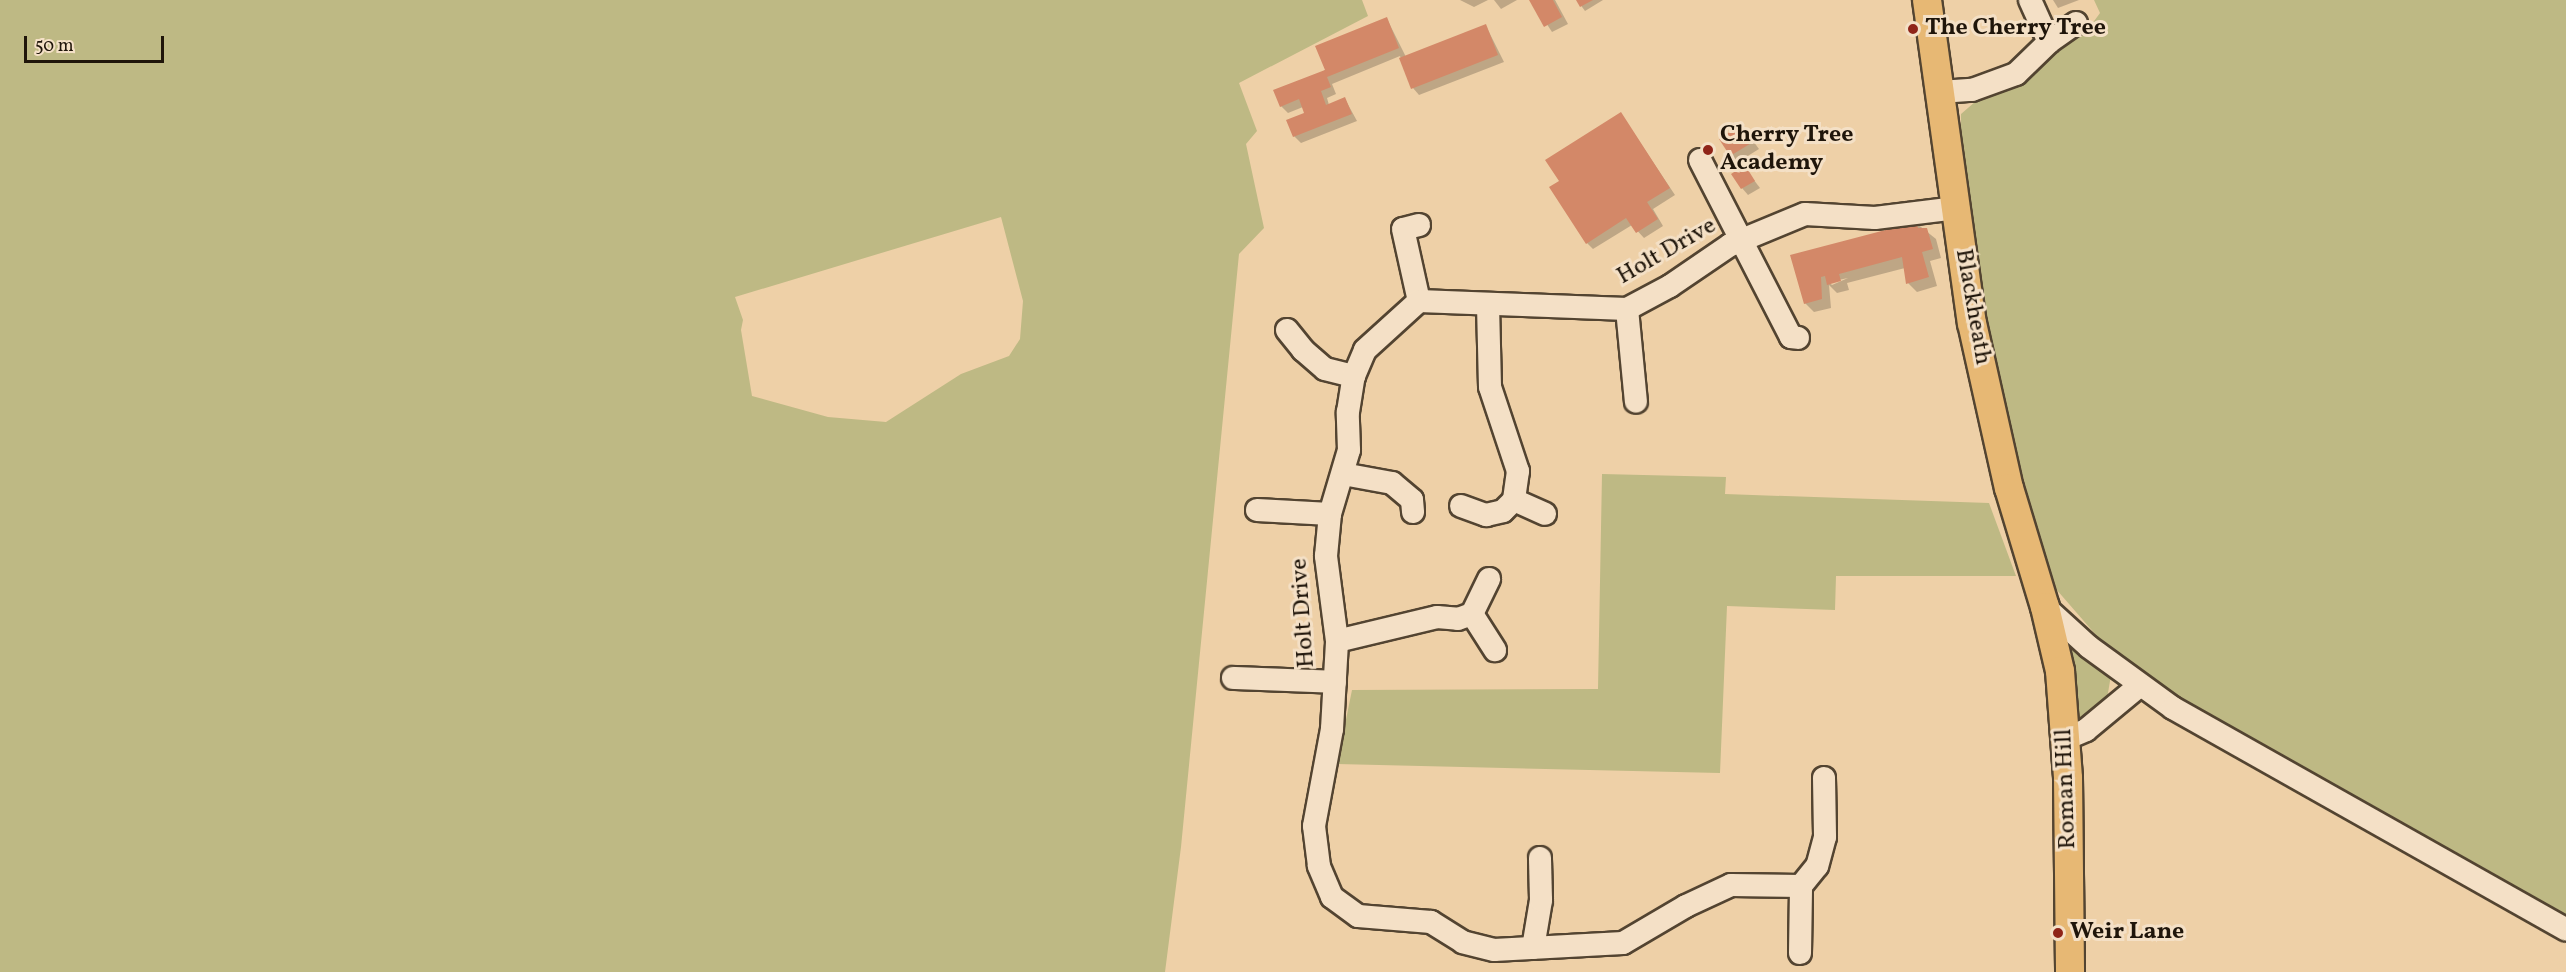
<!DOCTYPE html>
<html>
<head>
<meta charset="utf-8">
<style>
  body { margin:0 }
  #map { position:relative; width:2566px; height:972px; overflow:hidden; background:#eed0a7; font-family:Vollkorn,serif }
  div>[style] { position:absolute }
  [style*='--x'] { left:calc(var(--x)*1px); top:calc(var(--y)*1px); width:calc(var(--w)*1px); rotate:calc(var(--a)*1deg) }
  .green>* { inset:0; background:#beb984 }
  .shadow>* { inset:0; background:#0003 }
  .building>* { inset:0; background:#d38868 }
  .roads { filter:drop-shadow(2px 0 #534431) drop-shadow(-2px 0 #534431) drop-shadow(0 2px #534431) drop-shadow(0 -2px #534431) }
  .minor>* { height:22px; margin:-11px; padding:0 11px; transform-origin:11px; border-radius:11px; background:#f4e0c6 }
  .major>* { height:28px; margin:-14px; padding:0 14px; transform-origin:14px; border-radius:14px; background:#e7b874 }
  .dots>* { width:16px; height:16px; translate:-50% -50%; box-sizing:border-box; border:3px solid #f4e0c6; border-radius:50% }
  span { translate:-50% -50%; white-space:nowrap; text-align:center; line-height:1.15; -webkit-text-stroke:6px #f4e0c6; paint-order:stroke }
  .poi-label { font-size:24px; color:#1f150a; font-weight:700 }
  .left { translate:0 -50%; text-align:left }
  .street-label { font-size:24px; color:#1f150a }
  .scale { position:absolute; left:24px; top:36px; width:140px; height:27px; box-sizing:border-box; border:3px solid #1f150a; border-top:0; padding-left:8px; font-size:18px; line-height:21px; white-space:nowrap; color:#1f150a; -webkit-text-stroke:4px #f4e0c6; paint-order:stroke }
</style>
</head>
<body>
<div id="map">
  <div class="green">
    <i style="clip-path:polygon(evenodd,0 0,1362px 0,1368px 16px,1239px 83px,1257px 131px,1246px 144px,1264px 228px,1239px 254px,1181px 847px,1165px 972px,0 972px,0 0,1001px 217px,1023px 301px,1020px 339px,1009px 356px,961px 374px,886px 422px,828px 417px,752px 396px,741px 330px,743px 320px,735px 297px,1001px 217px)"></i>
    <i style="clip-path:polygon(2094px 0,2566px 0,2566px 924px,2173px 708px,2096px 635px,2049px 581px,1985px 324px,1961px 143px,1961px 114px,1983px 95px,2021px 81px,2089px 28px,2100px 13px)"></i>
    <i style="clip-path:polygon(1602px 474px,1726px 477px,1725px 494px,1989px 503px,2016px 576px,1836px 576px,1835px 610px,1727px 606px,1720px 773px,1337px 764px,1352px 690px,1598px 689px)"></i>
    <i style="clip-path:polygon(2061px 629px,2111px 675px,2107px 699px,2077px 723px)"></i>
  </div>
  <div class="shadow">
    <i style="clip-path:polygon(1460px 0,1488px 0,1474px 7px)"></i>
    <i style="clip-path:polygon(1494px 0,1517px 0,1501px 9px)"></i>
    <i style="clip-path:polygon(1531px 0,1555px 0,1568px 24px,1552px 32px)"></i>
    <i style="clip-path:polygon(1577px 0,1603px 0,1585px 11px)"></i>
    <i style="clip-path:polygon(2053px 0,2079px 0,2058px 8px)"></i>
    <i style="clip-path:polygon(1387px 19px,1406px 57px,1486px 26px,1504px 62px,1419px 95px,1413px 88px,1400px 56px,1332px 84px,1336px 94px,1327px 98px,1329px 105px,1345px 99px,1357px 121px,1301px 143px,1294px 136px,1306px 113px,1303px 107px,1288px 113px,1281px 106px)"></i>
    <i style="clip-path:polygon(1621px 114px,1675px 195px,1653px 209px,1663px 226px,1644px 238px,1632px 225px,1593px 249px,1587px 243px,1561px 182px)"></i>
    <i style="clip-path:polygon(1742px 126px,1759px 149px,1738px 162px,1731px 155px)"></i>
    <i style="clip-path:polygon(1744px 167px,1760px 188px,1748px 195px,1742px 188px)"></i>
    <i style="clip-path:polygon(evenodd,1916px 223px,1936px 239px,1941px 258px,1930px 261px,1937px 286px,1917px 292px,1908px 283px,1905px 268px,1847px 283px,1849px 290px,1837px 293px,1829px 285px,1831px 308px,1814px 312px,1805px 303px,1792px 256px,1916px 223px,1848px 278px,1832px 285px,1829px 282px,1848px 278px)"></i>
  </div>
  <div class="building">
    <i style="clip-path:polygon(1529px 0,1553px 0,1562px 17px,1544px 27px)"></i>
    <i style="clip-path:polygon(1576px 0,1593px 0,1580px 7px)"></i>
    <i style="clip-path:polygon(1387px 17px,1399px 48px,1327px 77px,1331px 87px,1321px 91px,1326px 105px,1345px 97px,1352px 114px,1293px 137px,1286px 120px,1304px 113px,1299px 99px,1280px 107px,1273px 90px,1325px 70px,1315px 46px)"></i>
    <i style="clip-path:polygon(1486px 24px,1498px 55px,1411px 89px,1399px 58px)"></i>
    <i style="clip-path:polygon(1621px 112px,1670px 188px,1647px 202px,1658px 219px,1636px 233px,1626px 218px,1586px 244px,1549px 187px,1559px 181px,1545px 160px)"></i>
    <i style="clip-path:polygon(1742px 124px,1753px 142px,1730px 156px,1719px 139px)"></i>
    <i style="clip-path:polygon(1745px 165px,1755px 181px,1741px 189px,1731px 174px)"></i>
    <i style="clip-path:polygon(1916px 222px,1918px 228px,1927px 228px,1933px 249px,1922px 252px,1929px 277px,1906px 284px,1902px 257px,1839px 274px,1841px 281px,1827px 285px,1825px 276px,1821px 277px,1822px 299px,1804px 304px,1790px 255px)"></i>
  </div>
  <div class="roads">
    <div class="minor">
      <i style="--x:2030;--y:0;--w:46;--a:65.7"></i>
      <i style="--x:1940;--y:92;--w:32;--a:-4"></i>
      <i style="--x:1972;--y:90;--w:47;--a:-20"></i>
      <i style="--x:2016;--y:74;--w:46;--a:-44.1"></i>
      <i style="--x:2049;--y:42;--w:33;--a:-35"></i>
      <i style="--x:1700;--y:160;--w:199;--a:62.8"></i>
      <i style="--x:1791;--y:337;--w:7;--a:8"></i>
      <i style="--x:1419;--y:225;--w:16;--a:166"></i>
      <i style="--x:1403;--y:229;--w:74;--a:77.5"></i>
      <i style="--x:1488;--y:305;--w:82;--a:88.6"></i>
      <i style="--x:1490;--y:387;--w:89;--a:71.6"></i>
      <i style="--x:1518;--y:471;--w:29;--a:98"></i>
      <i style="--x:1514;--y:500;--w:34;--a:24"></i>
      <i style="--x:1627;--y:309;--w:93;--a:84.5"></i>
      <i style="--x:1287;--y:330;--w:26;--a:51"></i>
      <i style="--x:1303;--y:350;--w:29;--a:41"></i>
      <i style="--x:1325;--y:369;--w:30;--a:14"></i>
      <i style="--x:1343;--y:474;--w:50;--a:10.4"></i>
      <i style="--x:1392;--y:483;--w:26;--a:40"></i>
      <i style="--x:1412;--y:500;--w:12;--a:85"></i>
      <i style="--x:1461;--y:506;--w:27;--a:20"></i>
      <i style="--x:1486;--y:515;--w:17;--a:-13"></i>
      <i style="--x:1503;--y:511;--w:16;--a:-45"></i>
      <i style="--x:1257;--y:510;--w:73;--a:3.1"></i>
      <i style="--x:2045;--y:607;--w:59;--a:42.3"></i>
      <i style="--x:2089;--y:647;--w:104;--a:36"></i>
      <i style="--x:2173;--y:708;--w:451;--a:29.4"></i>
      <i style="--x:1472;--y:614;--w:43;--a:57.4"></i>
      <i style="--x:1337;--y:641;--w:103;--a:-13.5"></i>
      <i style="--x:1437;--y:617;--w:21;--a:5"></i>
      <i style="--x:1458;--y:619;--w:15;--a:-20"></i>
      <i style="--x:1472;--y:614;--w:39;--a:-64"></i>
      <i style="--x:1233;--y:678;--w:102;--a:2.2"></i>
      <i style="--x:2065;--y:739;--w:23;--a:-23"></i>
      <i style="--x:2086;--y:730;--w:69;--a:-39.7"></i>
      <i style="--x:1824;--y:778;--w:59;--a:89"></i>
      <i style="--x:1825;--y:837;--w:30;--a:105"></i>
      <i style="--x:1817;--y:866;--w:26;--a:129"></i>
      <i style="--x:1801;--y:886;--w:70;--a:-179.2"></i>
      <i style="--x:1731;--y:885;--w:50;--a:155"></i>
      <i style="--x:1686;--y:906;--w:73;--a:149.6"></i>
      <i style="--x:1623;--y:943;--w:129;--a:176.9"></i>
      <i style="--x:1494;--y:950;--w:32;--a:-166"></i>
      <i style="--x:1463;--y:942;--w:38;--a:-148"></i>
      <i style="--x:1431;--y:922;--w:73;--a:-175.3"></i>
      <i style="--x:1358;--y:916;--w:32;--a:-144"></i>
      <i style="--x:1332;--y:897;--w:34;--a:-113"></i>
      <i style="--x:1319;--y:866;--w:40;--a:-97.1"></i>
      <i style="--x:1314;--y:826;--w:99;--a:-79.5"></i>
      <i style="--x:1332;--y:729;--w:88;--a:-86.7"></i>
      <i style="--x:1337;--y:641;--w:86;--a:-97.4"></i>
      <i style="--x:1326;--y:556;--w:42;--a:-84.6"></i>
      <i style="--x:1330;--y:514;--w:67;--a:-73.5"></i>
      <i style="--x:1349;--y:450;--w:38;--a:-92"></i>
      <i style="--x:1348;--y:412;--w:36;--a:-81"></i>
      <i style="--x:1354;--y:376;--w:28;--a:-67"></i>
      <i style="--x:1365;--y:350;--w:73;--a:-42.2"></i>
      <i style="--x:1419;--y:301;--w:208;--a:2.2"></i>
      <i style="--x:1627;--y:309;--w:49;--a:-28.1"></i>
      <i style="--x:1670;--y:286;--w:73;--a:-34.3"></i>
      <i style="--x:1730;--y:245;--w:81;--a:-22.5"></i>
      <i style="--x:1805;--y:214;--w:70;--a:3.3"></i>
      <i style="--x:1875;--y:218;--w:82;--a:-7"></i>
      <i style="--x:1533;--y:948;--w:49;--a:-80.5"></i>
      <i style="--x:1541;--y:900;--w:42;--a:-91.4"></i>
      <i style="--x:1800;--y:953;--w:67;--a:-89.1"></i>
    </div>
    <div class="major">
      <i style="--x:1927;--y:0;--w:326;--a:82.1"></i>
      <i style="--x:1972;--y:323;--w:169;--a:77.4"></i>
      <i style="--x:2009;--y:488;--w:124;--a:73.2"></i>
      <i style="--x:2045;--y:607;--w:66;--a:76.8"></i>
      <i style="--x:2060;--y:671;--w:107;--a:85.7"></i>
      <i style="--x:2068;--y:778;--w:194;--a:89.4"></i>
    </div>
  </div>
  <div class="dots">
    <i style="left:1913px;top:29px;background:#8f2418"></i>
    <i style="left:1708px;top:150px;background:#8f2418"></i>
    <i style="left:2058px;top:933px;background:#8f2418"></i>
  </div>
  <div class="poi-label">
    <span class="left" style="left:1925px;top:29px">The Cherry Tree</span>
    <span class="left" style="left:1720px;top:150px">Cherry Tree<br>Academy</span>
    <span class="left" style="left:2070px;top:933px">Weir Lane</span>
  </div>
  <div class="street-label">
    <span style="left:1667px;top:252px;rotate:-30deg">Holt Drive</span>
    <span style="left:1972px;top:307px;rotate:80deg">Blackheath</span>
    <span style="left:1304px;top:613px;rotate:-94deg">Holt Drive</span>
    <span style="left:2067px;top:789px;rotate:-92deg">Roman Hill</span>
  </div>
  <div class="scale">50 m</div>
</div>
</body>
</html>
